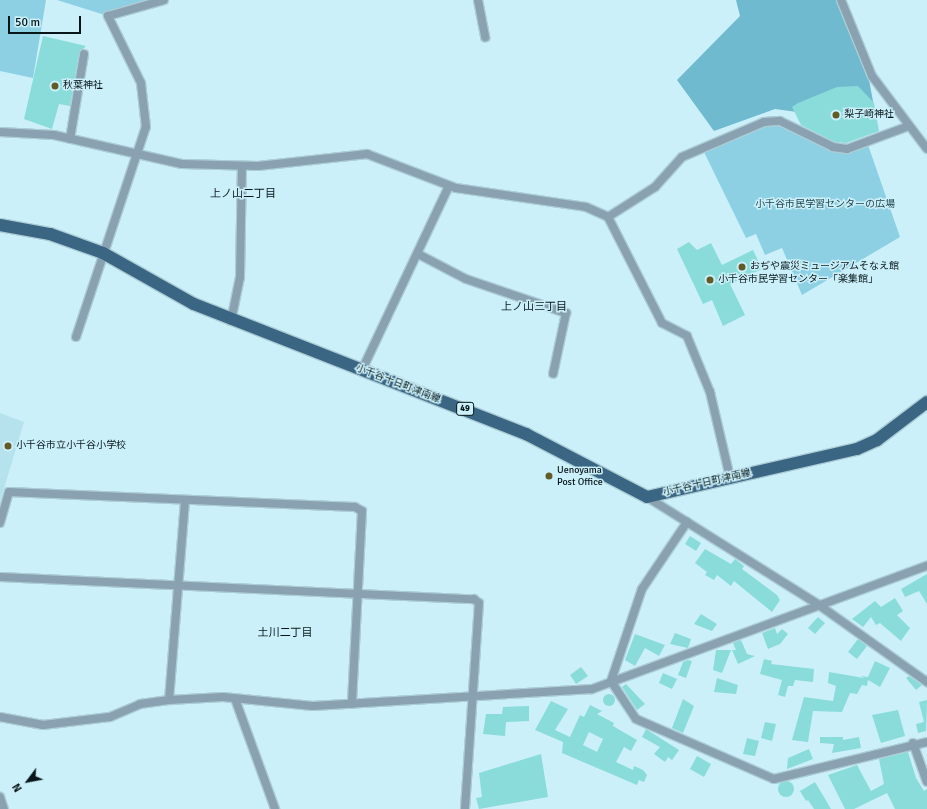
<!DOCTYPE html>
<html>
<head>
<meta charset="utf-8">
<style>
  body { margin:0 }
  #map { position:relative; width:927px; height:809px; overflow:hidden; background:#cbf0fa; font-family:Signika,"Noto Sans JP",sans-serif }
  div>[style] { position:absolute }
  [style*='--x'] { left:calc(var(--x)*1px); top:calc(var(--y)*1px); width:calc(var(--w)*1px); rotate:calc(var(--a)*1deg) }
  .built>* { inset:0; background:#b6e2ee }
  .green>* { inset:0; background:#8ed0e3 }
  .forest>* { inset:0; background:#6fbacf }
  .building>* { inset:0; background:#89dcda }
  .round { border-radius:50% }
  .roads { filter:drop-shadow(1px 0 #accdd6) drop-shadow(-1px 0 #accdd6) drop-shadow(0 1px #accdd6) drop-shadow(0 -1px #accdd6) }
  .street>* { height:8px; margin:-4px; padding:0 4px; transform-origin:4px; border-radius:4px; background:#8aa1b2 }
  .primary>* { height:12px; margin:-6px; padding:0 6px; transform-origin:6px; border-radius:6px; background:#3a6583 }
  .dots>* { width:11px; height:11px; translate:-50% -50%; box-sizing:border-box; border:2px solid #cbf0fa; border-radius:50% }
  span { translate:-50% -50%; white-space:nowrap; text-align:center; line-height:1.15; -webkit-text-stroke:3px #cbf0fa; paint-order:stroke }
  .shield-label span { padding:1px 3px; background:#cbf0fa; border:1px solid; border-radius:3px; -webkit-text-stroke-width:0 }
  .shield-label { font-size:9px; color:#081619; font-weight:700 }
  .poi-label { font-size:10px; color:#081619 }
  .left { translate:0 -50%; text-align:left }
  .park-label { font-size:10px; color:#1e424b }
  .street-label { font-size:10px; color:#081619 }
  .neighbourhood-label { font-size:11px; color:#081619 }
  .north { position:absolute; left:8px; top:761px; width:40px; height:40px; -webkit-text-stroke:3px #cbf0fa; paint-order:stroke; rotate:238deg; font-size:11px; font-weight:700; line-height:16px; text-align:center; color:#081619 }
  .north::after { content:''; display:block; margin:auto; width:14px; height:18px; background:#081619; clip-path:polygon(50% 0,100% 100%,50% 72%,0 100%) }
  .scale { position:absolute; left:8px; top:16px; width:73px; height:18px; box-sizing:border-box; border:2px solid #081619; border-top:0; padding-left:5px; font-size:12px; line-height:14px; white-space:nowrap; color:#081619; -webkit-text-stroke:3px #cbf0fa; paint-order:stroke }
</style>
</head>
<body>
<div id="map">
  <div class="built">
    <i style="clip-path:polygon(0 413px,24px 422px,0 502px)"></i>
  </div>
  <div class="green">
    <i style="clip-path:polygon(0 0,46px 0,33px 78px,0 71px)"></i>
    <i style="clip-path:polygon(57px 0,158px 0,108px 16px)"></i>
    <i style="clip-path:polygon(770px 121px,847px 149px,867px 142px,900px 237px,802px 295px,782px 248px,765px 255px,756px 234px,746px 238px,702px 148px)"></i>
  </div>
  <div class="forest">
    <i style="clip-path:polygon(736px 0,842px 0,868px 74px,877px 123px,775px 109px,714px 131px,677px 80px,740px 16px)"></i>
  </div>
  <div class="building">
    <i style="clip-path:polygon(43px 36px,86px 46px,79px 53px,70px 106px,59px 104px,52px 129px,24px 119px)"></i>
    <i style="clip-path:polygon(858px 86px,874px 103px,879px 131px,846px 143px,835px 142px,801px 125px,792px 107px,798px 103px,837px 87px)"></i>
    <i style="clip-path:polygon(689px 242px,697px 250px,711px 243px,722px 265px,753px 250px,762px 269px,730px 284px,745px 315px,723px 326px,712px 300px,703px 304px,677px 249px)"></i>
    <i style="clip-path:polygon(690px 536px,701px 543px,696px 551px,685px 544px)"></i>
    <i style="clip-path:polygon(705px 549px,731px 564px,735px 559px,744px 566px,742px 569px,777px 595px,780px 600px,772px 612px,734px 581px,731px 586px,717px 575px,714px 580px,705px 575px,707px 572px,695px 563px)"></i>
    <i style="clip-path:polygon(927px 574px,927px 604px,919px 591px,905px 597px,901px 589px)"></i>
    <i style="clip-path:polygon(895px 598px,903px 611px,897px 615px,910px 628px,901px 641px,880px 623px,876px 625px,871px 617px,863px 627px,852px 619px,875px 601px,881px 607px)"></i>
    <i style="clip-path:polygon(701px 614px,717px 624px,712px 631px,694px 624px)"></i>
    <i style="clip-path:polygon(818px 617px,825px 623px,815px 634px,808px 628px)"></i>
    <i style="clip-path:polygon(775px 628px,777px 634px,782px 629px,788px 634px,780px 644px,768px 649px,762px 633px)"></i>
    <i style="clip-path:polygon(675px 633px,691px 639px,688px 648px,670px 644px)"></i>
    <i style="clip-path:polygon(635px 634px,665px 645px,659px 656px,645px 648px,635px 666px,625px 660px)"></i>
    <i style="clip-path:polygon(858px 639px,867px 646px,857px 659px,848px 652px)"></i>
    <i style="clip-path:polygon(741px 640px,747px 654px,755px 656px,738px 664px,732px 650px,736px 650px,733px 643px)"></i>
    <i style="clip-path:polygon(716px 650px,731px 650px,722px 673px,713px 670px)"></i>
    <i style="clip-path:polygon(764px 659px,772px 661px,771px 664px,814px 669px,813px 682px,795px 680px,793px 686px,788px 686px,785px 697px,778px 695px,782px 680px,760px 674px)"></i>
    <i style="clip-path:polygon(688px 660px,692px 661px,686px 678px,678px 675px,683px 662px)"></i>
    <i style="clip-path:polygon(875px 661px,890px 668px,880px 687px,868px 680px,867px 686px,862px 685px,857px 694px,850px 693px,842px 712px,813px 711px,808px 742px,792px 740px,804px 697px,833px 701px,836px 686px,828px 683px,829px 672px,864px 678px,861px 676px,868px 677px)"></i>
    <i style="clip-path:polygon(581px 667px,588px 676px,576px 684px,570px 675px)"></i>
    <i style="clip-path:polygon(663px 673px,677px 679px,672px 689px,659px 683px)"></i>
    <i style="clip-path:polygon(909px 676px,922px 685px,916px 690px,906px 678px)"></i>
    <i style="clip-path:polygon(717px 678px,738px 685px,736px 694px,714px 692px)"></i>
    <i style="clip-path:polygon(626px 684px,645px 704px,637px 710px,622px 687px)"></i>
    <i class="round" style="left:603px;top:694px;width:12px;height:12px"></i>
    <i style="clip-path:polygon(683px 699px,694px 706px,683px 733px,672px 728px)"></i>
    <i style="clip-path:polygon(927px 700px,926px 731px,918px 733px,916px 724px,924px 722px,919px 702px)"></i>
    <i style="clip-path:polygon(evenodd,551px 701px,568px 709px,555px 730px,570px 737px,580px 715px,584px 717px,590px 705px,602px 711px,597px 714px,614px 723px,613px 726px,637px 740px,631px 751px,624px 747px,616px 762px,633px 770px,634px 766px,643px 770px,647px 775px,644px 782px,639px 780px,637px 785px,562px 753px,563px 742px,535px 730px,551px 701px,589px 732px,603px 739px,597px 752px,583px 745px,589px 732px)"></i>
    <i style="clip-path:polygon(529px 706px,529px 721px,506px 722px,505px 736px,483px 734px,486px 714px,502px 714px,503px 707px)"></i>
    <i style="clip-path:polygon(898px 710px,905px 736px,881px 743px,872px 715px)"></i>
    <i style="clip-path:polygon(765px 722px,776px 724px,772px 741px,761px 738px)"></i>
    <i style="clip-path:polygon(646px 729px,679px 750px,672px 760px,668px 757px,665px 762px,654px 754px,660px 747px,642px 737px)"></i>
    <i style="clip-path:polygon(820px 737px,843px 737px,843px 740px,859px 737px,861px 748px,832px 753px,834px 744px,820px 743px)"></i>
    <i style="clip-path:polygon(747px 738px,759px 741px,755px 756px,743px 754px)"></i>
    <i style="clip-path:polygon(809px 749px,813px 759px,787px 769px,788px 758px)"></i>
    <i style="clip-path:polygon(908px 752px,916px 778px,924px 791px,927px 789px,927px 809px,895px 809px,887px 793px,854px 809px,845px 809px,828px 775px,857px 765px,871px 791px,884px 784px,879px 759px)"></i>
    <i style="clip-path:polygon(541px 754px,548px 797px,479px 809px,476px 798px,482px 797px,479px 773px)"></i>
    <i style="clip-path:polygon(697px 756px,711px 764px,704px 777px,690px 769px)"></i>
    <i class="round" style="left:778px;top:781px;width:16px;height:16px"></i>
    <i style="clip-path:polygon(815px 782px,831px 809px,814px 809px,808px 800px,806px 801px,800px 791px)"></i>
  </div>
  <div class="roads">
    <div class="street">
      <i style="--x:478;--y:0;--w:38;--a:79"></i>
      <i style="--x:841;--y:0;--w:82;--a:67.8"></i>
      <i style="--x:872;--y:76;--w:91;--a:53"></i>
      <i style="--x:0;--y:132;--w:54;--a:3.2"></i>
      <i style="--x:54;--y:135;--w:131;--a:12.8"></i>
      <i style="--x:182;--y:164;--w:76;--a:1.5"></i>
      <i style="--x:258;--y:166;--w:110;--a:-6.3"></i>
      <i style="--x:367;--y:154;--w:95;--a:20.9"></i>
      <i style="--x:456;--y:188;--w:131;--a:8.3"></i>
      <i style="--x:586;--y:207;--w:24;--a:24"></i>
      <i style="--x:608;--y:217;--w:119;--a:63"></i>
      <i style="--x:662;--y:323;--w:28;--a:27"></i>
      <i style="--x:687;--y:336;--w:61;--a:67.7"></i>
      <i style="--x:710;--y:392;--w:87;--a:76.8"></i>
      <i style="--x:70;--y:139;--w:86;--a:-80.6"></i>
      <i style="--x:608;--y:217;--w:56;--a:-32.6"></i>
      <i style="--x:655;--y:187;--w:40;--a:-48"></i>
      <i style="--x:682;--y:157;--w:89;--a:-23.1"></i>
      <i style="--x:764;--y:122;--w:16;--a:-4"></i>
      <i style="--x:780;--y:121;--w:59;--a:26.1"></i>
      <i style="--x:833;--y:147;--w:14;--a:8"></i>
      <i style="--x:847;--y:149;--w:66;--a:-20.4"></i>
      <i style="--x:418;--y:254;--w:54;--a:27.5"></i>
      <i style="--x:466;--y:279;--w:106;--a:18.8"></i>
      <i style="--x:566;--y:313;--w:62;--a:102"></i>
      <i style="--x:231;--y:321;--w:45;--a:-78.4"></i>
      <i style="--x:240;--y:277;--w:110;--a:-89"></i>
      <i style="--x:76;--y:337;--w:221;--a:-71.6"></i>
      <i style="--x:146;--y:127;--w:44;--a:-96.5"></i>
      <i style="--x:141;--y:83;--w:75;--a:-116.2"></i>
      <i style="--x:108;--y:16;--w:58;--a:-15.9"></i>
      <i style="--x:362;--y:370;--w:204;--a:-64.7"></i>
      <i style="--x:647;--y:497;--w:203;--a:32.1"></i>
      <i style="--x:819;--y:605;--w:133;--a:35.5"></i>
      <i style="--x:0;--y:523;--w:32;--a:-74"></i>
      <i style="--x:9;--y:492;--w:346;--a:2.5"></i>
      <i style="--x:355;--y:507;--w:8;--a:30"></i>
      <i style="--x:362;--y:511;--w:193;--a:93"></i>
      <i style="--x:0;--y:577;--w:475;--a:2.7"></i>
      <i style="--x:474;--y:599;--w:6;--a:39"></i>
      <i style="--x:479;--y:603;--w:206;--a:93.9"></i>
      <i style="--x:611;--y:681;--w:45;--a:56.7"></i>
      <i style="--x:636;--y:719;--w:150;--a:23.5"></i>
      <i style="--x:774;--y:779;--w:157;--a:-13.6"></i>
      <i style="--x:611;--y:681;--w:97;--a:-71.4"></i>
      <i style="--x:642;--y:589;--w:81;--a:-56.1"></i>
      <i style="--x:235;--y:699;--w:117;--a:70"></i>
      <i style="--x:169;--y:700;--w:200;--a:-85.4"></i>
      <i style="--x:0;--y:717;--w:44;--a:10.5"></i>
      <i style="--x:43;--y:725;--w:67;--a:-6.8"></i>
      <i style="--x:110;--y:717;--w:33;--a:-23"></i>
      <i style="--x:140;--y:704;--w:29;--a:-8"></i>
      <i style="--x:169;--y:700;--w:54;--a:-3.2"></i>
      <i style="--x:223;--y:697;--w:90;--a:5.7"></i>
      <i style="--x:313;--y:706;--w:280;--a:-3.5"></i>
      <i style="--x:592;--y:689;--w:357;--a:-20.2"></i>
      <i style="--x:913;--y:743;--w:41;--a:70.3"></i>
      <i style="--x:0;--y:797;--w:13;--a:72"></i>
    </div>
    <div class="primary">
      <i style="--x:0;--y:225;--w:51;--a:10.2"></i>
      <i style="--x:50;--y:234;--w:56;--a:19.7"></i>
      <i style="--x:103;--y:253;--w:104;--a:29.3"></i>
      <i style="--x:194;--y:304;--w:357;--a:21.4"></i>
      <i style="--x:526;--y:434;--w:136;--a:27.5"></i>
      <i style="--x:647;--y:497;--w:215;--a:-12.9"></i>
      <i style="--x:857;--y:449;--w:22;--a:-24"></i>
      <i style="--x:877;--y:440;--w:63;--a:-37.2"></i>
    </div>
  </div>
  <div class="dots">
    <i style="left:55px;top:86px;background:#625a27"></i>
    <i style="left:836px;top:115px;background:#625a27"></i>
    <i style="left:742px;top:267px;background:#625a27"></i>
    <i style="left:710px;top:280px;background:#625a27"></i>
    <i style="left:8px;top:446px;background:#625a27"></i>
    <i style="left:549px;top:476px;background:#625a27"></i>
  </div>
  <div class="shield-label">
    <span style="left:465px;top:409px">49</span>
  </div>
  <div class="poi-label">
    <span class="left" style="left:63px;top:86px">秋葉神社</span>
    <span class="left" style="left:844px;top:115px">梨子崎神社</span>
    <span class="left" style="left:750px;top:267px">おぢや震災ミュージアムそなえ館</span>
    <span class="left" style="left:718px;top:280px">小千谷市民学習センター「楽集館」</span>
    <span class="left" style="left:16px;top:446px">小千谷市立小千谷小学校</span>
    <span class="left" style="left:557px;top:476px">Uenoyama<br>Post Office</span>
  </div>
  <div class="park-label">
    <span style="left:825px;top:205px">小千谷市民学習センターの広場</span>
  </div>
  <div class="street-label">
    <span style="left:398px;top:384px;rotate:21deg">小千谷十日町津南線</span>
    <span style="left:707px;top:483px;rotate:-13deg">小千谷十日町津南線</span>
  </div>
  <div class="neighbourhood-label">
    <span style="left:243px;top:194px">上ノ山二丁目</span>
    <span style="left:534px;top:307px">上ノ山三丁目</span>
    <span style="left:285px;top:633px">土川二丁目</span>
  </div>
  <div class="north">N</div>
  <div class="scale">50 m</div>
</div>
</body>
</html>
